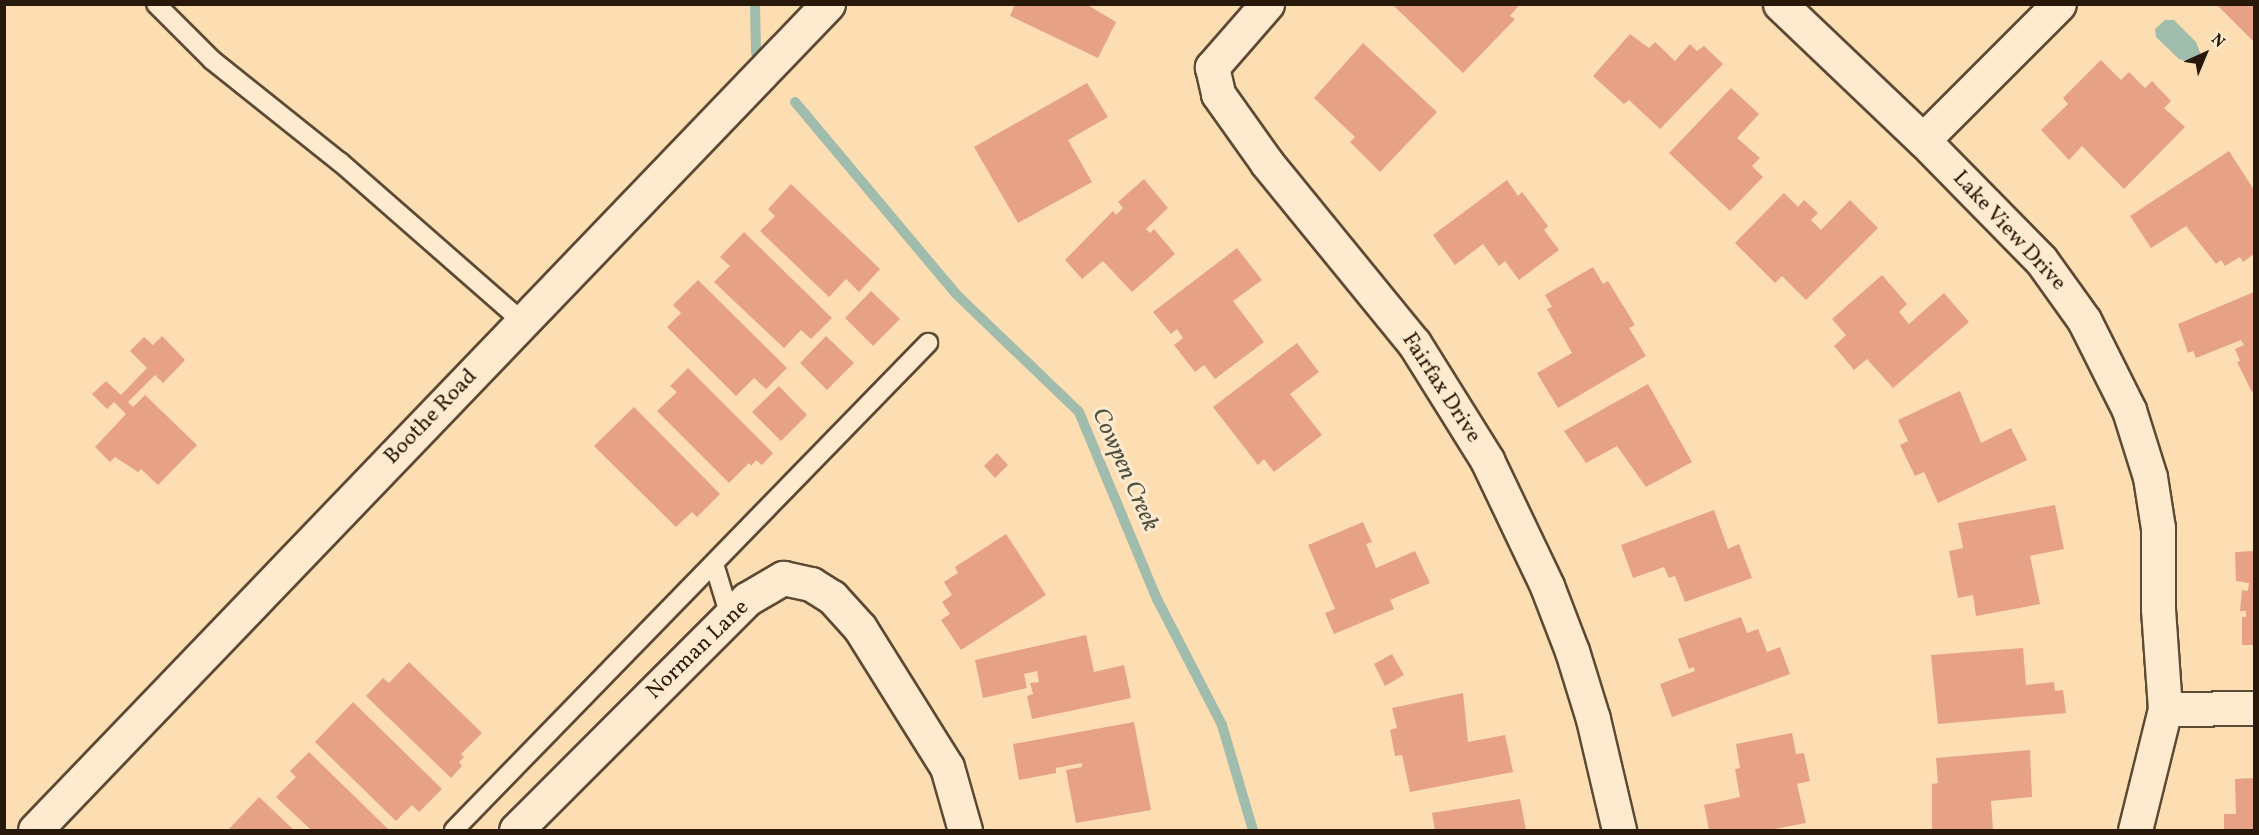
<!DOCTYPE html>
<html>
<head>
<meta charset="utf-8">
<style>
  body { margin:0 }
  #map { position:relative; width:2259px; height:835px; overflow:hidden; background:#fddeb3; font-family:Vollkorn,serif }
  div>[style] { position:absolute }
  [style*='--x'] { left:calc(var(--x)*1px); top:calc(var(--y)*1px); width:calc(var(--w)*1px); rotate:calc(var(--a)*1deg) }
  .water>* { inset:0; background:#9fbcac }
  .stream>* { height:10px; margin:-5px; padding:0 5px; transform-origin:5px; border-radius:5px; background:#9fbcac }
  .building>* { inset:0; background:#e6a187 }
  .roads { filter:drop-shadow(2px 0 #5c4a34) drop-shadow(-2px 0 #5c4a34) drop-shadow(0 2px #5c4a34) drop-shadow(0 -2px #5c4a34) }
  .service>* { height:18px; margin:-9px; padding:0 9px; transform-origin:9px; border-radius:9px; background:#feeace }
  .minor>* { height:33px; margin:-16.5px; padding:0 16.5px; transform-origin:16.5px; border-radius:16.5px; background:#feeace }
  span { translate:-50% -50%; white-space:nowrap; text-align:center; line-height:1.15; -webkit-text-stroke:6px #feeace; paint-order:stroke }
  .street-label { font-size:22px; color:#271809 }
  .water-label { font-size:24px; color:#515142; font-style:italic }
  .frame { position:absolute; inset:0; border:6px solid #271809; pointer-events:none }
  .north { position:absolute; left:2175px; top:24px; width:60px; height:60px; -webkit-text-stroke:4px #feeace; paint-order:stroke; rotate:44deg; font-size:16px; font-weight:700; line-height:24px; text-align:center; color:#271809 }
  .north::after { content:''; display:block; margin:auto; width:21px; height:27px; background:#271809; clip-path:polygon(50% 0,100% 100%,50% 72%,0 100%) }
</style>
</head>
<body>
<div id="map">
  <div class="water">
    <i style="clip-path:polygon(2165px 20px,2174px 20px,2196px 42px,2201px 55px,2192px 63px,2179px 59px,2156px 37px,2155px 29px)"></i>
  </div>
  <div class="stream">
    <i style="--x:755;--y:4;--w:49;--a:88.8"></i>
    <i style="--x:795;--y:102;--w:251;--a:50"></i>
    <i style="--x:956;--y:294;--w:170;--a:43.8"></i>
    <i style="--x:1079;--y:412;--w:203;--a:67.4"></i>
    <i style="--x:1157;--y:599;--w:142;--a:62.7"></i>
    <i style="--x:1222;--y:725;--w:109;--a:73.6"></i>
  </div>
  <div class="building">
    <i style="clip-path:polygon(1015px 4px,1086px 4px,1116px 22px,1098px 58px,1010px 16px)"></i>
    <i style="clip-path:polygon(1392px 4px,1520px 4px,1510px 16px,1515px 19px,1463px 73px)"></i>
    <i style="clip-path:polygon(2216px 4px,2254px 4px,2254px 42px)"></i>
    <i style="clip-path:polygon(1630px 34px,1649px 48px,1655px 42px,1675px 61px,1690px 44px,1697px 51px,1704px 46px,1723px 64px,1660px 129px,1629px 100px,1624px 104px,1593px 76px)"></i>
    <i style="clip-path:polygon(1363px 43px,1437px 112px,1380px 172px,1350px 142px,1355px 137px,1314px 98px)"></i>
    <i style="clip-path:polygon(2101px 60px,2121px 80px,2129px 72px,2145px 88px,2152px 81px,2171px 101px,2164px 108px,2185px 127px,2124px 189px,2082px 146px,2069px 160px,2041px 130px,2068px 104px,2063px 98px)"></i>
    <i style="clip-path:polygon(1087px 83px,1108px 117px,1068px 140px,1092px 182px,1018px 223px,974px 147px)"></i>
    <i style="clip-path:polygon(1731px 88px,1759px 114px,1737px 138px,1760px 158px,1752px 166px,1763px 177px,1730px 211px,1669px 153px)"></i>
    <i style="clip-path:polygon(2229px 151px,2254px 190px,2254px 254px,2243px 262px,2240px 257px,2225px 266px,2221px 260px,2216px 264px,2186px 226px,2151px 248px,2130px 216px)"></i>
    <i style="clip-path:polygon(1144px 179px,1168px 208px,1146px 229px,1150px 233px,1154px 229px,1175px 254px,1132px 292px,1103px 261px,1082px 279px,1065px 260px,1113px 211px,1116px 215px,1123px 208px,1118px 202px)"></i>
    <i style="clip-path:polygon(1507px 180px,1518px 196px,1522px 192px,1548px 226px,1544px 230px,1559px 250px,1519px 280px,1505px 261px,1499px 266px,1483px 244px,1455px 265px,1433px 235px)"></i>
    <i style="clip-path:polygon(791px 184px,880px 269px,859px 292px,846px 279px,829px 297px,760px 231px,775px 216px,768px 209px)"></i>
    <i style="clip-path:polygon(1784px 193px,1798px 207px,1804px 200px,1818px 213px,1811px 220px,1821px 230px,1850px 200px,1878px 228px,1806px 300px,1782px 276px,1775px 283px,1735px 243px)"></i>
    <i style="clip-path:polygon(744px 232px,832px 318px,811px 339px,801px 330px,784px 348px,714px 282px,730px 266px,720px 257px)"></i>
    <i style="clip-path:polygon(1237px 248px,1262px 280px,1233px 301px,1264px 342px,1215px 379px,1204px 365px,1195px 372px,1174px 345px,1183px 338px,1177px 329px,1171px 334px,1153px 312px)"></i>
    <i style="clip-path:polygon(1593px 267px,1603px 284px,1608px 281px,1635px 325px,1629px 328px,1646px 356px,1558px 408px,1537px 373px,1572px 353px,1547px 309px,1552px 307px,1545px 295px)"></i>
    <i style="clip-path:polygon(1882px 275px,1907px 304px,1899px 312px,1909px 324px,1944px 293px,1969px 322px,1893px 388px,1867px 359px,1854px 370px,1834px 346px,1846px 335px,1832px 319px)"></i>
    <i style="clip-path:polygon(698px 280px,787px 368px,766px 389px,754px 378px,736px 396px,667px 327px,681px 313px,673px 305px)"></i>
    <i style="clip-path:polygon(871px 291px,900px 319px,873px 346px,845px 318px)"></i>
    <i style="clip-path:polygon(2254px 292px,2254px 391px,2252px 392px,2237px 362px,2240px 361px,2235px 349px,2244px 345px,2241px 340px,2196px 358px,2193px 351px,2188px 353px,2178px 324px)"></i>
    <i style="clip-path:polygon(162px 336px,185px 360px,163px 383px,155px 375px,128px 402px,133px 407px,145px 395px,197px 445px,158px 485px,141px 469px,138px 472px,115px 457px,110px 462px,95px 447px,126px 414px,114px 402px,107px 409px,92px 394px,106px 381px,121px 395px,147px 368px,130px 351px,144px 337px,153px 345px)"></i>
    <i style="clip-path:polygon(826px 336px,854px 363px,827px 390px,800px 363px)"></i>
    <i style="clip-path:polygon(1297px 343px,1319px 372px,1290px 394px,1322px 435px,1274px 472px,1264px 459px,1258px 465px,1213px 407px)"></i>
    <i style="clip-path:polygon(688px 368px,773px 453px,762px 465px,756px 460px,751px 466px,749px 463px,729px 483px,657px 411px,677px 392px,670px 386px)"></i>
    <i style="clip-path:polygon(1648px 384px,1692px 462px,1646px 487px,1617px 446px,1586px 463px,1564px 431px)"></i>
    <i style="clip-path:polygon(779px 386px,807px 415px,781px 441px,752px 412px)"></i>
    <i style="clip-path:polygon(1960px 391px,1981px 443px,2011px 428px,2027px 460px,1938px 503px,1924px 472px,1915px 476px,1900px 445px,1908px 441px,1898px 420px)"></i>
    <i style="clip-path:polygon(634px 407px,720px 494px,697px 517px,692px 512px,676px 527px,594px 446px)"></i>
    <i style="clip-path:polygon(997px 453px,1008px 465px,995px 478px,984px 466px)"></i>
    <i style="clip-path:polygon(2055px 505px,2064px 549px,2030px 556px,2040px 604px,1976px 616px,1973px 595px,1958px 598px,1949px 551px,1963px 548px,1958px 523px)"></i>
    <i style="clip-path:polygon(1714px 510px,1728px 549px,1739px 544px,1752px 578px,1685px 602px,1675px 576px,1669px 578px,1664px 567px,1633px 578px,1621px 545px)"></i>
    <i style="clip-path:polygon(1363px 522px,1372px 542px,1366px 544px,1376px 568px,1415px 551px,1430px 583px,1390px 600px,1394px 609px,1334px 634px,1325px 613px,1335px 609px,1308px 545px)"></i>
    <i style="clip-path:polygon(1006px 534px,1046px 595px,961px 650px,941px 620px,950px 614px,942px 602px,952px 595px,944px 582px,958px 573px,955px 567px)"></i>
    <i style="clip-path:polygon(2254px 551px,2254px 645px,2242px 645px,2242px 617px,2246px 617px,2246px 611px,2240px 611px,2242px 590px,2248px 591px,2249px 583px,2236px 581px,2235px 552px)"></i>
    <i style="clip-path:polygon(1741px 617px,1747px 633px,1758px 629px,1767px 652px,1780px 647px,1790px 674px,1672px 717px,1660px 684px,1695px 671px,1694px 667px,1689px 669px,1678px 639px)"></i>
    <i style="clip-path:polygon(1086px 635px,1094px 672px,1124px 665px,1131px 698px,1032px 719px,1027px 696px,1033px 694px,1030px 683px,1039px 682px,1037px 671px,1024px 674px,1027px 688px,983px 698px,975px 660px)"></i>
    <i style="clip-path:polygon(2023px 648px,2026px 685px,2054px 682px,2055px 691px,2063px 690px,2066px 713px,1938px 724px,1931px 655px)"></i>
    <i style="clip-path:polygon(1392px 654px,1404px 675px,1385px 686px,1374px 664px)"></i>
    <i style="clip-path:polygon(409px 662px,482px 733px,461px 754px,464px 757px,459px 762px,462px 766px,451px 778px,366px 696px,383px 678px,389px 683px)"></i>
    <i style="clip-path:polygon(1463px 693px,1468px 742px,1505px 735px,1513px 772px,1410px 792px,1402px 755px,1395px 756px,1390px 730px,1397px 728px,1392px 708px)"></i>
    <i style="clip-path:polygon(353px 702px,442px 789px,419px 812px,412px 805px,396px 821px,315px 742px)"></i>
    <i style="clip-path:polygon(1134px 722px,1151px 810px,1076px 823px,1066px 770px,1082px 767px,1082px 763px,1056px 768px,1056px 773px,1019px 780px,1013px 744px)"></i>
    <i style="clip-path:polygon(1792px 733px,1796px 754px,1804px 753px,1810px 781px,1797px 784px,1806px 823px,1769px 830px,1709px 830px,1704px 805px,1740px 797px,1735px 769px,1740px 768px,1736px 744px)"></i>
    <i style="clip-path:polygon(2030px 750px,2032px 797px,1991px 801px,1993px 830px,1932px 830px,1932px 784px,1938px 783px,1936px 758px)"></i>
    <i style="clip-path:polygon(309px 752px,388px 829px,390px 830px,311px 830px,276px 797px,296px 777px,290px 771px)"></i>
    <i style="clip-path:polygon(2254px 778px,2254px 830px,2224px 830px,2224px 814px,2236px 814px,2235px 779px)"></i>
    <i style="clip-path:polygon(259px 797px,294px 830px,228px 830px)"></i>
    <i style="clip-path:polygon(1520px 799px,1526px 830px,1435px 830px,1432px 813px)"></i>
  </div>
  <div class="roads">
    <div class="service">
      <i style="--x:156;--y:4;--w:79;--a:45"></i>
      <i style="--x:212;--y:60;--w:164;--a:38.6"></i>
      <i style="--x:340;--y:162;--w:243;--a:41.2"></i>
      <i style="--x:714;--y:564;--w:54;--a:72.9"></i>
      <i style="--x:454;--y:830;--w:680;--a:-45.78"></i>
    </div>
    <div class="minor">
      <i style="--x:1267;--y:4;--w:84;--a:131.1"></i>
      <i style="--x:1212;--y:67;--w:28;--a:77"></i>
      <i style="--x:1218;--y:94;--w:85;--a:54.6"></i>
      <i style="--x:1267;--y:163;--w:232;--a:50.8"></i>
      <i style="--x:1414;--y:343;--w:138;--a:58"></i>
      <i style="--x:1487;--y:460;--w:140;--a:64.5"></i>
      <i style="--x:1547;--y:586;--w:70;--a:69"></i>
      <i style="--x:1572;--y:651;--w:71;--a:72.8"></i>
      <i style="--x:1593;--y:719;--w:114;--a:76.8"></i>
      <i style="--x:1780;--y:4;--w:197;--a:43.6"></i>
      <i style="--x:1923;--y:140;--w:168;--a:45.5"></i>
      <i style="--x:2041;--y:260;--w:74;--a:54.4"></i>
      <i style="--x:2084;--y:320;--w:101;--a:63.4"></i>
      <i style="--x:2129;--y:410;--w:70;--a:72.6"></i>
      <i style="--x:2150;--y:477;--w:52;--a:81.1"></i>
      <i style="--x:2158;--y:528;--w:81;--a:90"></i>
      <i style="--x:2158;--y:609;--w:100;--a:86"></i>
      <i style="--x:2165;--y:709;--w:125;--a:103.9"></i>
      <i style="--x:1923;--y:140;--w:192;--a:-45"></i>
      <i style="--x:2165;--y:709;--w:89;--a:-0.6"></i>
      <i style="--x:35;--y:830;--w:1145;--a:-46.17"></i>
      <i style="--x:516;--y:830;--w:327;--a:-45"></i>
      <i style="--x:747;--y:599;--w:42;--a:-30.3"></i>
      <i style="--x:783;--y:578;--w:29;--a:12"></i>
      <i style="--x:811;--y:584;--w:25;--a:32"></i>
      <i style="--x:832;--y:597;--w:42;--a:47.9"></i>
      <i style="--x:860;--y:628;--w:164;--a:58"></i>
      <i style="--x:947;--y:767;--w:66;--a:74.1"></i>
    </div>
  </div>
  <div class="street-label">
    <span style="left:2009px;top:231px;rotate:47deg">Lake View Drive</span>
    <span style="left:1441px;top:388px;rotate:57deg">Fairfax Drive</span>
    <span style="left:431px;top:417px;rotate:-46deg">Boothe Road</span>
    <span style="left:698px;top:650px;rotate:-44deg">Norman Lane</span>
  </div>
  <div class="water-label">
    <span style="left:1124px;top:470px;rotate:66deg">Cowpen Creek</span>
  </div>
  <div class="frame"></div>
  <div class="north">N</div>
</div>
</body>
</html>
